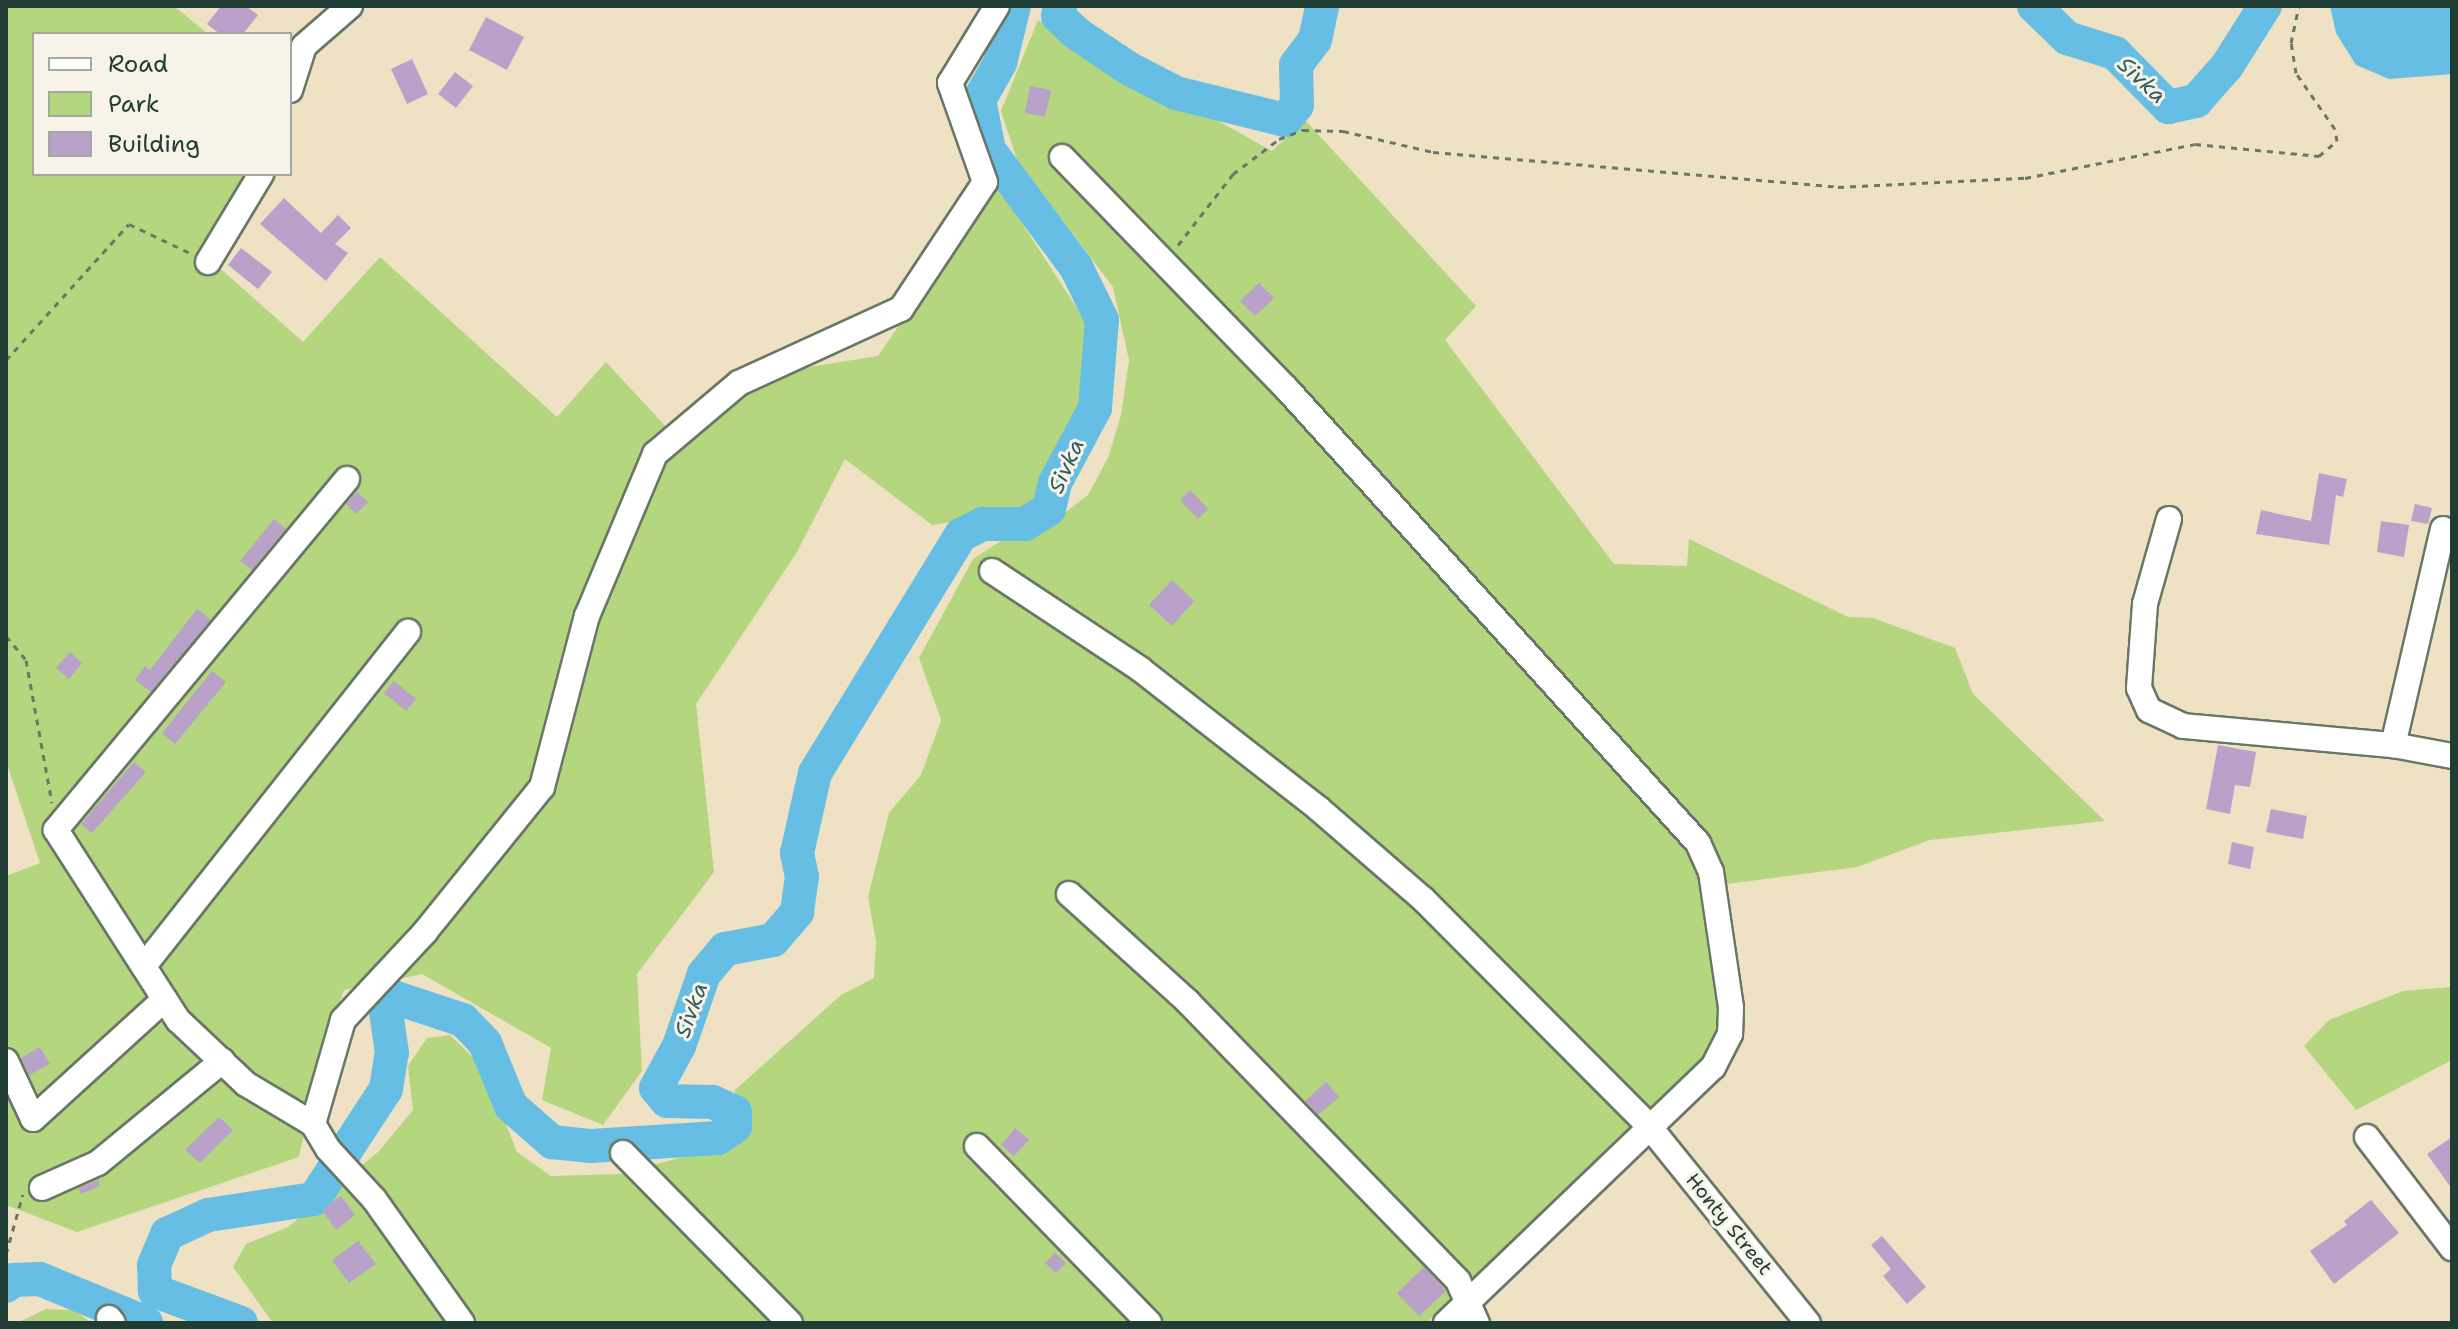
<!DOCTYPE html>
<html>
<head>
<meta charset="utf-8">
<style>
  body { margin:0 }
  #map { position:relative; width:2458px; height:1329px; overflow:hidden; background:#efe2c4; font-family:"Shantell Sans",sans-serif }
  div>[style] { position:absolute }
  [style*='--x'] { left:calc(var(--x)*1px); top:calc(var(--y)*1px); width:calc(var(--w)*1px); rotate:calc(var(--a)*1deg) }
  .green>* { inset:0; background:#b3d67e }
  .water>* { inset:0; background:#67bee4 }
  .river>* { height:34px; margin:-17px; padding:0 17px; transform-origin:17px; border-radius:17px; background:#67bee4 }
  .building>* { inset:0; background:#b9a1c9 }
  .path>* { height:3px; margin-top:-1.5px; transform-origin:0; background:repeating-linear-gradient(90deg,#687766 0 6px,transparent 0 12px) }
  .roads { filter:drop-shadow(2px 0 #687766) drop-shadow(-2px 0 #687766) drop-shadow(0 2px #687766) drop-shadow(0 -2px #687766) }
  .minor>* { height:24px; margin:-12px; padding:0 12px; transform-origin:12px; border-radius:12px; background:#fff }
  span { translate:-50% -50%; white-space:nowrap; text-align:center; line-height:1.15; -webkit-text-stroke:6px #f7f3e8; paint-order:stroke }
  .street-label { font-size:20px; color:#1f3d34 }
  .water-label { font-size:22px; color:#315d60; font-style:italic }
  .frame { position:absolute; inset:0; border:8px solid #1f3d34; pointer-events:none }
  .legend { position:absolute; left:32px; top:32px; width:260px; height:144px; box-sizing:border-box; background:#f7f3e8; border:2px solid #a1aaa0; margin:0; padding:10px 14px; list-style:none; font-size:24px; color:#1f3d34 }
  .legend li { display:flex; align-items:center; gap:16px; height:40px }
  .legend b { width:40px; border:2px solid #a1aaa0 }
</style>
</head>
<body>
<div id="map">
  <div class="green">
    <i style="clip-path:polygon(6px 6px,174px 6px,208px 34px,34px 34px,34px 174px,247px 174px,206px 246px,206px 256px,303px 342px,380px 257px,557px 417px,606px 362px,681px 443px,721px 408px,789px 370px,878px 356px,996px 183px,1091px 330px,1076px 425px,1031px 509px,932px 525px,845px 459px,797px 552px,696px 704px,714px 872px,637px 974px,642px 1071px,603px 1125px,542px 1100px,551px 1048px,422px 974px,344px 990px,323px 1047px,299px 1157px,77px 1232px,6px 1205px,6px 876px,40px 863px,6px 761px)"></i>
    <i style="clip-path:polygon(1038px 20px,1272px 151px,1305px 120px,1476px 306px,1445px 340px,1614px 564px,1687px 566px,1689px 539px,1848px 617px,1873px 618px,1955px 648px,1973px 694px,2105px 821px,1930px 840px,1857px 867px,1712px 886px,1725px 1052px,1426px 1323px,273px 1323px,233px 1267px,246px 1244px,288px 1227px,379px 1151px,413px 1110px,408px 1066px,427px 1038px,450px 1035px,482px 1066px,517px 1152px,551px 1176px,621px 1174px,734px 1143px,750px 1121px,734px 1091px,841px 995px,874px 978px,876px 941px,868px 897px,889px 813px,921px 775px,941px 720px,919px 658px,973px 559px,1001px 541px,1045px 528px,1088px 495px,1108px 458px,1121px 415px,1129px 360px,1113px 287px,1017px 160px,1001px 111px)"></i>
    <i style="clip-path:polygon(2452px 987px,2452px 1060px,2356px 1110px,2304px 1046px,2329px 1020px,2403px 991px)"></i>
    <i style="clip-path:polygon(46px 1309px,75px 1310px,91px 1323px,17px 1323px)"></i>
  </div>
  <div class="water">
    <i style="clip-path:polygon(2330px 6px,2452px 6px,2452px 74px,2389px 79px,2356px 65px,2336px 33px)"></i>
  </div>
  <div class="river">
    <i style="--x:1060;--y:6;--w:10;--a:101"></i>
    <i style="--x:1058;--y:16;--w:25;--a:43"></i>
    <i style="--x:1076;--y:33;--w:63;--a:33.9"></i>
    <i style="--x:1128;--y:68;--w:54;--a:27.5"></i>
    <i style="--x:1176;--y:93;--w:112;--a:13.9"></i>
    <i style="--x:1285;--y:120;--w:19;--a:-51"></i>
    <i style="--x:1297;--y:105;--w:40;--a:-91.4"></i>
    <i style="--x:1296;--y:65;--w:31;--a:-53"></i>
    <i style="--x:1315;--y:40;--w:35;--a:-78"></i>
    <i style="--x:2034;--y:6;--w:46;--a:44.1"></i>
    <i style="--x:2067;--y:38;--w:50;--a:17.4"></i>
    <i style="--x:2115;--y:53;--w:76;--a:45.5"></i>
    <i style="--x:2168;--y:107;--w:29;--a:-12"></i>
    <i style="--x:2196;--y:101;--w:47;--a:-48.5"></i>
    <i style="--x:2227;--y:66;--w:71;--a:-57.7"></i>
    <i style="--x:6;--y:1286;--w:9;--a:-41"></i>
    <i style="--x:13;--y:1280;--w:27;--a:-2"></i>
    <i style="--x:40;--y:1279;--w:115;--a:22.5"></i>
    <i style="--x:241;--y:1323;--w:92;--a:-159.6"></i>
    <i style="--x:155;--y:1291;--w:26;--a:-92"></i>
    <i style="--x:154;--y:1265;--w:34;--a:-67"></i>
    <i style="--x:167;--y:1234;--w:45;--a:-24.9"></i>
    <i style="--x:208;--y:1215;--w:107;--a:-8.6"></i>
    <i style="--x:314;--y:1199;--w:131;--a:-56.8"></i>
    <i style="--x:386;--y:1089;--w:36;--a:-81"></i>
    <i style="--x:392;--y:1053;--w:49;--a:-98.3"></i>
    <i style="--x:385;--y:1005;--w:11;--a:-45"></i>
    <i style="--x:393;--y:997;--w:74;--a:18.2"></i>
    <i style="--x:463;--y:1020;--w:32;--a:46"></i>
    <i style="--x:485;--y:1043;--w:68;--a:67.6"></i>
    <i style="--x:511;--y:1106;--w:55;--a:41.3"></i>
    <i style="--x:552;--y:1142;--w:39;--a:6"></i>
    <i style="--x:591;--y:1146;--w:127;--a:-3.6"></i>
    <i style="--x:718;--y:1138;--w:21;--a:-35"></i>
    <i style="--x:735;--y:1126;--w:14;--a:-90"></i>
    <i style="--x:735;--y:1112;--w:24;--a:-156"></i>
    <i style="--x:713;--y:1102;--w:46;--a:-178.8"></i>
    <i style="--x:667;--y:1101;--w:17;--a:-130"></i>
    <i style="--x:656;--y:1088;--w:48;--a:-61.3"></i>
    <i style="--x:679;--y:1046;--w:76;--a:-70.9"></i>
    <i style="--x:704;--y:974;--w:33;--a:-50"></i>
    <i style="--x:725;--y:949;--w:49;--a:-10.6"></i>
    <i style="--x:773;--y:940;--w:37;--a:-49"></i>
    <i style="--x:797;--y:912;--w:35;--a:-82"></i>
    <i style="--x:802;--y:877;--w:25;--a:-102"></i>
    <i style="--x:797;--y:853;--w:82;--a:-77.3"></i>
    <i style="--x:815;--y:773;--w:279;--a:-58.5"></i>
    <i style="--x:961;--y:535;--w:25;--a:-27"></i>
    <i style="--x:983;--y:524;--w:42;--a:0"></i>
    <i style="--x:1025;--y:524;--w:28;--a:-32"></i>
    <i style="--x:1049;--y:509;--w:27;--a:-77"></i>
    <i style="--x:1055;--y:483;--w:85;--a:-61.9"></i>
    <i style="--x:1095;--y:408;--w:88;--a:-85.5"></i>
    <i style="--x:1102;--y:320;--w:59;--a:-116.1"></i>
    <i style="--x:1076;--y:267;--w:146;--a:-126.6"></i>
    <i style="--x:989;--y:150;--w:51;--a:-101.3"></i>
    <i style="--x:979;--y:100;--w:43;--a:-60.4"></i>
    <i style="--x:1000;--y:63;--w:59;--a:-76.2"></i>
  </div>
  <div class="building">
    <i style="clip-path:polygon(221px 6px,246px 6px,258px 15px,243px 34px,220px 34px,207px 24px)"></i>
    <i style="clip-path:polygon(486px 17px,524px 37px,507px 70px,469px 50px)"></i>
    <i style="clip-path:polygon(412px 59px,428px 94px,407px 104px,391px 69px)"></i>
    <i style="clip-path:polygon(455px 72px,473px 86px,456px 108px,438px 94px)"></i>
    <i style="clip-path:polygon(1030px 86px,1051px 90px,1045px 117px,1025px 113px)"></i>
    <i style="clip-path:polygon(284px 198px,321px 233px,338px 215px,351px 228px,335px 244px,348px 253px,326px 281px,260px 224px)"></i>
    <i style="clip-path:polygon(241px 248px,272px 272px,258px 289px,228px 265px)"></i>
    <i style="clip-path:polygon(1259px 283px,1274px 298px,1255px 316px,1240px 301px)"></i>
    <i style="clip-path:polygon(2319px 473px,2347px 479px,2343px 497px,2336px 495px,2329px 545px,2256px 534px,2261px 510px,2311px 521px)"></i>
    <i style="clip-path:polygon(1190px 490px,1208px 509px,1198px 519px,1180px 500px)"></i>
    <i style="clip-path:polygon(357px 492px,368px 502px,356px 514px,346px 504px)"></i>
    <i style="clip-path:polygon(2415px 504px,2432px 508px,2428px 524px,2411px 521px)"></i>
    <i style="clip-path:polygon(274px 519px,286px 529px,252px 570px,240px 561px)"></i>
    <i style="clip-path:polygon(2381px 521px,2409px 525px,2404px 557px,2377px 552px)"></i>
    <i style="clip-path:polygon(1172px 580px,1194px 601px,1172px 626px,1149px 605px)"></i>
    <i style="clip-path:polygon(197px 609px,211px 620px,151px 692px,135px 680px,145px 666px,150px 670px)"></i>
    <i style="clip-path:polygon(70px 652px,82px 663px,69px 679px,56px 668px)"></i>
    <i style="clip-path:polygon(212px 671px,226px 682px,175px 744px,162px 733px)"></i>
    <i style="clip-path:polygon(394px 681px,416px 699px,406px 711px,384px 693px)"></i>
    <i style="clip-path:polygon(2218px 745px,2256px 752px,2250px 787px,2235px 785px,2230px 814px,2206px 809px)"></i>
    <i style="clip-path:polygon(134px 762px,146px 772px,92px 833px,81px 824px)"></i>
    <i style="clip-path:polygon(2271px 809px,2307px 816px,2303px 839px,2266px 832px)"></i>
    <i style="clip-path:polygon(2232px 842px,2254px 847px,2250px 869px,2228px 864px)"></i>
    <i style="clip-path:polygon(40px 1047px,50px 1064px,29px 1075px,21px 1058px)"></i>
    <i style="clip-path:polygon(1326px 1082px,1339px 1097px,1318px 1115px,1305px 1101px)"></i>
    <i style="clip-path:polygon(219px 1117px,233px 1130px,200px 1163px,185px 1150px)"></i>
    <i style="clip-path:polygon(1015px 1128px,1029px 1140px,1014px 1156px,1001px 1145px)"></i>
    <i style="clip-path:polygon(2452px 1137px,2452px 1189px,2427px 1154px)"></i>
    <i style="clip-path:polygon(98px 1180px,100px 1186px,81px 1194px,79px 1188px)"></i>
    <i style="clip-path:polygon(341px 1196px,355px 1215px,336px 1230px,322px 1210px)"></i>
    <i style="clip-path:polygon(2371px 1200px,2399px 1233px,2334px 1284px,2310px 1251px,2347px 1225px,2344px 1221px)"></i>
    <i style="clip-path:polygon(1882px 1236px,1926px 1287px,1907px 1304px,1883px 1276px,1891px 1269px,1871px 1245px)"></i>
    <i style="clip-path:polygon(358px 1241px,376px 1264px,349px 1283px,332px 1260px)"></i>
    <i style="clip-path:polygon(1055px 1253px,1066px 1263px,1056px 1273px,1045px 1263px)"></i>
    <i style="clip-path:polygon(1424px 1267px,1446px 1291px,1419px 1316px,1397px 1293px)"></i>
  </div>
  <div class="path">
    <i style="--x:1178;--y:245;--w:90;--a:-52.2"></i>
    <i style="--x:1233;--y:174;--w:58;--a:-37.3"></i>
    <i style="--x:1279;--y:139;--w:26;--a:-21"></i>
    <i style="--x:1303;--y:130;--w:40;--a:1.4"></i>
    <i style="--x:1343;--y:131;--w:92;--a:13.1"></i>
    <i style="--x:1433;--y:152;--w:407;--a:4.9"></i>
    <i style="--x:1838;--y:187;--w:187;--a:-2.8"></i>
    <i style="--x:2025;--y:178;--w:173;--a:-11.3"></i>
    <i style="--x:2195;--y:144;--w:125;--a:5.5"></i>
    <i style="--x:2319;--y:156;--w:23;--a:-40"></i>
    <i style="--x:2337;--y:141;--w:12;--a:-99"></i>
    <i style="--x:2335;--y:129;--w:68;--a:-124.9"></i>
    <i style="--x:2296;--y:73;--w:30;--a:-99"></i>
    <i style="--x:2291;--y:43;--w:38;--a:-78"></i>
    <i style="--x:6;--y:360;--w:183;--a:-47.9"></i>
    <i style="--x:129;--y:224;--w:68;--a:25.4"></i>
    <i style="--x:6;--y:636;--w:31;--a:50"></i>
    <i style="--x:26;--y:660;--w:145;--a:79.7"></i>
    <i style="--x:6;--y:1254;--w:62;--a:-74.2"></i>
  </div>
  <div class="roads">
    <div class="minor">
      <i style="--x:290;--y:90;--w:46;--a:-72.3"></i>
      <i style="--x:304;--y:46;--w:61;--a:-41"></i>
      <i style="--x:1062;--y:157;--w:322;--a:45.9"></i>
      <i style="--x:1286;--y:388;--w:614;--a:47.84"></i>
      <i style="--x:1698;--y:843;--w:32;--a:66"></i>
      <i style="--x:1711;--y:872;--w:137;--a:81.6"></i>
      <i style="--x:1731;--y:1008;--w:26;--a:92"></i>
      <i style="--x:1730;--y:1034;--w:37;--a:117"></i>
      <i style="--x:1713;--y:1067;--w:370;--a:136.2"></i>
      <i style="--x:208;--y:262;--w:103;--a:-58.9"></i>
      <i style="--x:347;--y:479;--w:456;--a:129.7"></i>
      <i style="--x:56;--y:830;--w:226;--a:57.3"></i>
      <i style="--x:178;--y:1020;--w:93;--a:43.3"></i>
      <i style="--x:246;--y:1084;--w:78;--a:30.8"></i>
      <i style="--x:313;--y:1124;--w:29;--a:59"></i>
      <i style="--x:328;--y:1149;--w:68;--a:47.4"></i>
      <i style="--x:374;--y:1199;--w:152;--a:54.6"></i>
      <i style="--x:2169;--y:519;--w:88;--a:105.8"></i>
      <i style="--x:2145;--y:604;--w:84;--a:94.1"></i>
      <i style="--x:2139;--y:688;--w:24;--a:66"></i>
      <i style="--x:2149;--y:710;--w:38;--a:25"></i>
      <i style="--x:2183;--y:726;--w:211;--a:5.2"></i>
      <i style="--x:2443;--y:529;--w:222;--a:103"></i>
      <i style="--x:2393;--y:745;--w:60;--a:10.6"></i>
      <i style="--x:992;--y:571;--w:178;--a:33.5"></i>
      <i style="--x:1140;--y:669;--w:227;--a:38"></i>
      <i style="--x:1319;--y:809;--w:138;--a:40.9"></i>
      <i style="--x:1423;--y:899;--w:320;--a:45.1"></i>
      <i style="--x:1649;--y:1126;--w:253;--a:51.1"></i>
      <i style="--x:1069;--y:894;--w:161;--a:42.2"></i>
      <i style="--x:1188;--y:1002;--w:388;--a:45.9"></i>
      <i style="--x:1458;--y:1281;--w:46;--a:65.7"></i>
      <i style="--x:144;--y:966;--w:426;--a:-51.7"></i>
      <i style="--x:6;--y:1061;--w:64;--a:65"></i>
      <i style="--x:33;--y:1119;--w:178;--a:-42.3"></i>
      <i style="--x:313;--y:1124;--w:108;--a:-73.9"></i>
      <i style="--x:343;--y:1020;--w:120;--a:-47"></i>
      <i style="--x:425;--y:932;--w:186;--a:-51.1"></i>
      <i style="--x:542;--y:787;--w:177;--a:-75.3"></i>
      <i style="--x:587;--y:616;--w:176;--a:-67.2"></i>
      <i style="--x:655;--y:454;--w:110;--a:-40.2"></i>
      <i style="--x:739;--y:383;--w:178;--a:-24.6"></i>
      <i style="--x:901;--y:309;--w:152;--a:-56.5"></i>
      <i style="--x:985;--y:182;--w:105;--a:-109.5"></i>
      <i style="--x:950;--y:83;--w:90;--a:-58.6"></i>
      <i style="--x:2367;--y:1137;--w:140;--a:52.6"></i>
      <i style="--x:977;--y:1146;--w:247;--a:45.8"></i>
      <i style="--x:623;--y:1153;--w:238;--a:45.5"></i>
      <i style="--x:42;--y:1188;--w:61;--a:-24.1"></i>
      <i style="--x:98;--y:1163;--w:161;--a:-39.4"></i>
      <i style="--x:109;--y:1318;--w:6;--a:51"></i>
    </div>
  </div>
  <div class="street-label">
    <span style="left:1729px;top:1224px;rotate:51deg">Honty Street</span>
  </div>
  <div class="water-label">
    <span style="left:2142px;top:80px;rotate:43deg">Sivka</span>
    <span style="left:1066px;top:466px;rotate:-66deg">Sivka</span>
    <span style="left:691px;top:1010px;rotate:-70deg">Sivka</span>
  </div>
  <div class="frame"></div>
  <ul class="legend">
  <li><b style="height:10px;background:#fff"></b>Road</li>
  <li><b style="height:22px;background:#b3d67e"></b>Park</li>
  <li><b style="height:22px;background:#b9a1c9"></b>Building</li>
  </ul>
</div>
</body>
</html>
